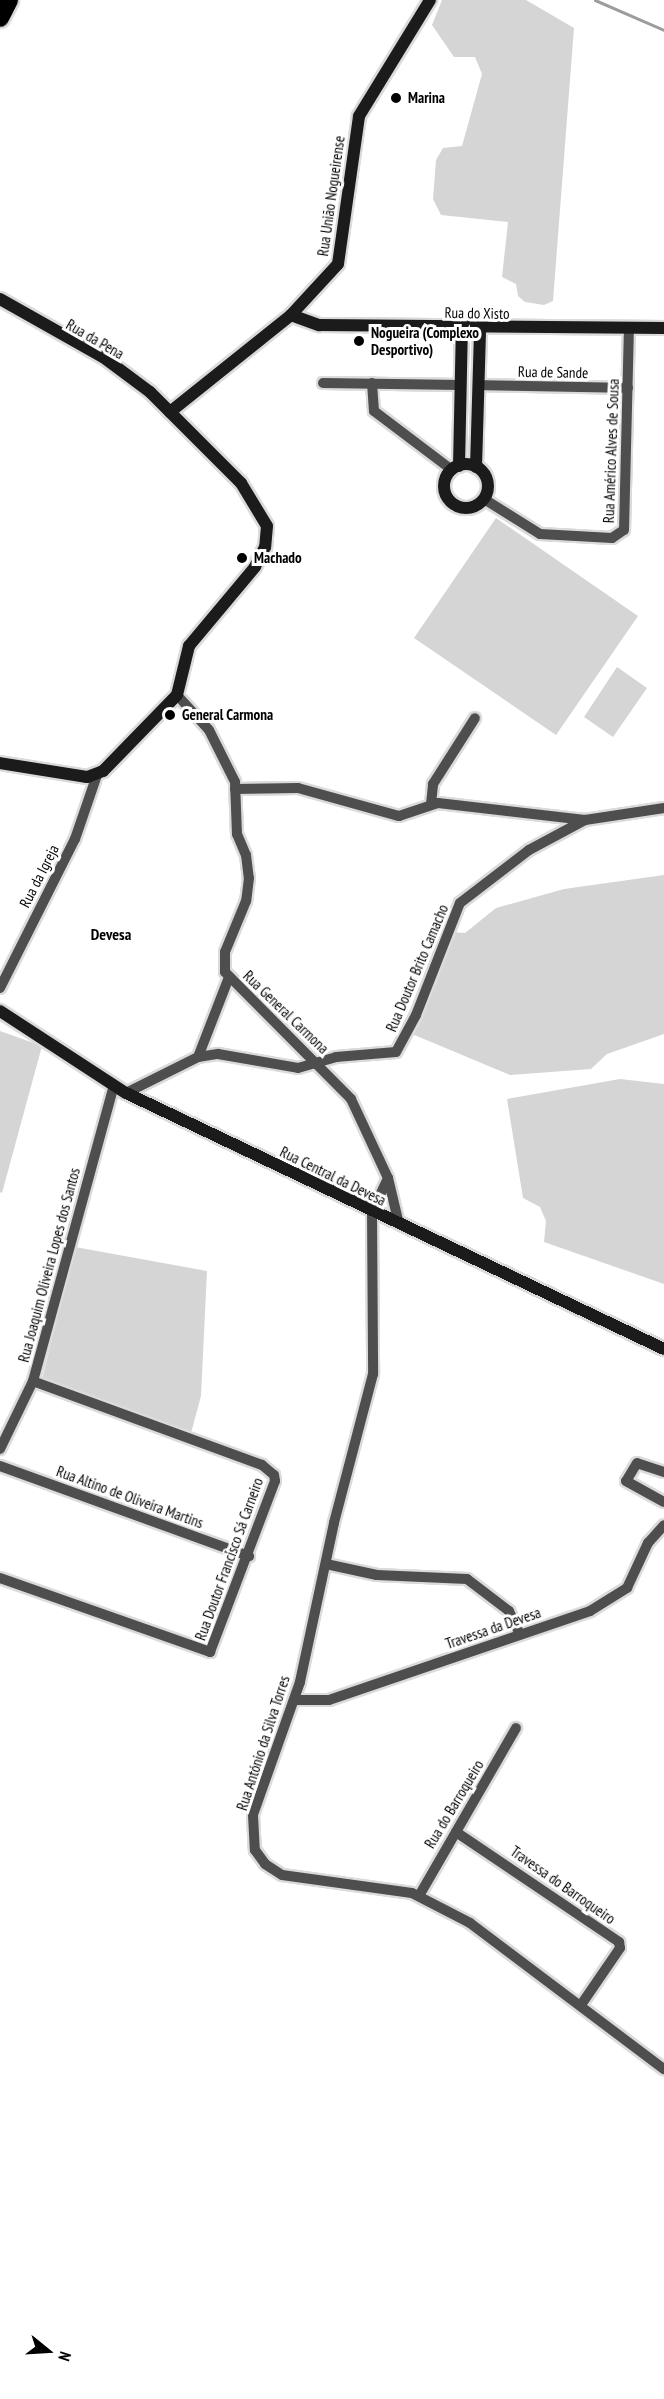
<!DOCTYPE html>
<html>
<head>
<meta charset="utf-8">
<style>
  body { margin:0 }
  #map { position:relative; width:664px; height:2399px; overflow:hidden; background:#fff; font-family:"PT Sans Narrow",sans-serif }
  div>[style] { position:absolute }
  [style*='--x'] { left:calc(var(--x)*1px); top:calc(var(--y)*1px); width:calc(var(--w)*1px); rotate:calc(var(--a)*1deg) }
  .green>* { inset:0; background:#d5d5d5 }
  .stream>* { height:3px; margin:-1.5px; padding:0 1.5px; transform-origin:1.5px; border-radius:1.5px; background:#9c9c9c }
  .roads { filter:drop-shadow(2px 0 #dbdbdb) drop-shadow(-2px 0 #dbdbdb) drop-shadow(0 2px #dbdbdb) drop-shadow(0 -2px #dbdbdb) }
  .street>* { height:10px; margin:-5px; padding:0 5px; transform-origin:5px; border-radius:5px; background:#4e4e4e }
  .secondary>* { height:12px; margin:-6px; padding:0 6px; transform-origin:6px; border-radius:6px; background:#1b1b1b }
  .secondary>.ring { margin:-6px; padding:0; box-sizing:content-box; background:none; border:12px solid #1b1b1b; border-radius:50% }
  .highway>* { height:18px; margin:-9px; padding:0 9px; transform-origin:9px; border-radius:9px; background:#000 }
  .dots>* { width:16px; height:16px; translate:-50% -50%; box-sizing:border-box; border:3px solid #fff; border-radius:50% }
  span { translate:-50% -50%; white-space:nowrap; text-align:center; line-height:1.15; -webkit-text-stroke:6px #fff; paint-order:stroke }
  .poi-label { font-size:15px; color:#000; font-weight:700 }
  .left { translate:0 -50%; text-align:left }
  .street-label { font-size:15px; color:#000 }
  .neighbourhood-label { font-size:16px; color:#000; font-weight:700 }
  .north { position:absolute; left:18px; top:2321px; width:60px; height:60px; -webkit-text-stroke:4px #fff; paint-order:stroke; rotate:108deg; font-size:16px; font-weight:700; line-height:24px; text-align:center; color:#000 }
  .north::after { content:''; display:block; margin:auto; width:21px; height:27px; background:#000; clip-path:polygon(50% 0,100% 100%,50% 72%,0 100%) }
</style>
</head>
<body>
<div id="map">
  <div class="green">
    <i style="clip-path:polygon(442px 0,526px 0,574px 28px,553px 301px,544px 305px,525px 302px,518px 296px,516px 284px,502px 277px,508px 222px,441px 215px,433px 199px,436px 160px,443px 148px,462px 146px,482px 74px,475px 57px,454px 57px,432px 25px)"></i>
    <i style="clip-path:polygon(496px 518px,638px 616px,556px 735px,414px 638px)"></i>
    <i style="clip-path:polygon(617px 667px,647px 688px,613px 737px,584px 717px)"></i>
    <i style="clip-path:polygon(664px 875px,664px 1034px,607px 1054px,591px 1069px,510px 1075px,412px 1034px,453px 932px,465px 933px,496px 908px,564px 889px)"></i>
    <i style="clip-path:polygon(0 1031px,42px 1046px,2px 1193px,0 1192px)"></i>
    <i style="clip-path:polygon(620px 1079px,664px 1084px,664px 1284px,544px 1242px,546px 1221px,540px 1207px,523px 1198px,507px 1099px)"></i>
    <i style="clip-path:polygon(75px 1247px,207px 1271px,201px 1396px,191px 1433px,42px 1379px)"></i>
  </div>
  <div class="stream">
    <i style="--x:595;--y:0;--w:75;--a:23.5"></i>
  </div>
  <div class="roads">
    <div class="street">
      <i style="--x:323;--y:383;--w:138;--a:0.8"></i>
      <i style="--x:372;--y:383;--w:28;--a:86"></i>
      <i style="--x:374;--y:411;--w:98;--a:37.1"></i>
      <i style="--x:478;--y:385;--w:150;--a:1.1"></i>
      <i style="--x:484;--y:499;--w:66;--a:32"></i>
      <i style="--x:540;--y:534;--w:72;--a:3.2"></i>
      <i style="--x:612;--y:538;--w:14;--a:-34"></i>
      <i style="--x:624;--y:530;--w:203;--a:-88.6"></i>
      <i style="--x:177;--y:695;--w:47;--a:47.6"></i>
      <i style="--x:209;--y:730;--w:58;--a:63.4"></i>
      <i style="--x:235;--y:782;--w:52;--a:87.8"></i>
      <i style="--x:237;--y:834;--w:23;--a:67"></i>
      <i style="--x:246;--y:855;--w:23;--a:83"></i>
      <i style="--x:249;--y:878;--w:23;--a:97"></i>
      <i style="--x:246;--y:901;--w:55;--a:112.4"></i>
      <i style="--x:225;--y:952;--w:20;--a:90"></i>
      <i style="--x:225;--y:972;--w:179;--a:45.2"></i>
      <i style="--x:351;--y:1099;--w:87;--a:64.9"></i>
      <i style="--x:388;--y:1178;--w:47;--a:76.6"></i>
      <i style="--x:235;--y:789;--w:63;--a:-0.9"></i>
      <i style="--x:298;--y:788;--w:105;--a:15.5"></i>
      <i style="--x:399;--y:816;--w:41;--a:-18.4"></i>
      <i style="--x:438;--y:803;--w:148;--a:6.6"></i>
      <i style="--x:431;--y:804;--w:20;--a:-84"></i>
      <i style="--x:433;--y:784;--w:78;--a:-57.5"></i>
      <i style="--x:0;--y:988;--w:167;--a:-63.3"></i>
      <i style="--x:75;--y:839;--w:68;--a:-71"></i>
      <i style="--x:198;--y:1057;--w:86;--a:-68.8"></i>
      <i style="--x:126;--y:1093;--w:80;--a:-26.6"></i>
      <i style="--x:198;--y:1057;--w:20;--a:-9"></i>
      <i style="--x:218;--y:1054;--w:81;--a:9.9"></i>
      <i style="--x:298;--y:1068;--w:40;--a:-16"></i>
      <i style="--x:336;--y:1057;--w:60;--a:-4.8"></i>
      <i style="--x:396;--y:1052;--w:42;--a:-61.6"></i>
      <i style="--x:416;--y:1015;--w:120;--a:-68.6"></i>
      <i style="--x:460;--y:903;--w:87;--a:-37.5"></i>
      <i style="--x:529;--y:850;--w:64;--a:-28.2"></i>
      <i style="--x:585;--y:820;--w:80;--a:-8.6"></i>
      <i style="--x:388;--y:1178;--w:38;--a:115"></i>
      <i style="--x:372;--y:1212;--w:162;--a:89.6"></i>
      <i style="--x:373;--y:1374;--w:154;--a:104.7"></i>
      <i style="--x:334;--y:1523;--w:163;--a:102.1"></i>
      <i style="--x:300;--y:1682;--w:141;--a:109.5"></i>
      <i style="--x:253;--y:1815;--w:35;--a:87"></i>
      <i style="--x:255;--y:1850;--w:17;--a:54"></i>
      <i style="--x:265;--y:1864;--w:20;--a:33"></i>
      <i style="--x:282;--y:1875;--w:131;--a:7.9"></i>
      <i style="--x:412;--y:1893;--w:65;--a:27.3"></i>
      <i style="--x:470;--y:1923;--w:243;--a:37"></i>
      <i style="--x:0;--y:1449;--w:76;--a:-64.1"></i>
      <i style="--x:33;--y:1381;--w:307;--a:-74.7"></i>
      <i style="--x:0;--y:1466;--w:265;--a:19.9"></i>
      <i style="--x:664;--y:1472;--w:28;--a:-162"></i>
      <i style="--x:637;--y:1463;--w:21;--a:121"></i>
      <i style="--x:626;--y:1481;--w:43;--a:28.9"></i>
      <i style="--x:326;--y:1564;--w:52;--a:12.2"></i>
      <i style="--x:377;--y:1575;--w:90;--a:2.5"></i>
      <i style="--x:467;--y:1579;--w:53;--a:37.3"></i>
      <i style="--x:509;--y:1611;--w:26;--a:65"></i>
      <i style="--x:0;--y:1578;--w:223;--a:19.4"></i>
      <i style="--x:210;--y:1652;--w:183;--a:-69.2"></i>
      <i style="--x:275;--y:1481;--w:6;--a:-99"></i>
      <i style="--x:274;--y:1475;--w:16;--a:-140"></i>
      <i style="--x:262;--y:1465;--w:244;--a:-159.9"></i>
      <i style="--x:294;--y:1700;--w:35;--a:0"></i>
      <i style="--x:329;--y:1700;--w:276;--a:-18.8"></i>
      <i style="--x:590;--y:1611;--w:44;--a:-31.9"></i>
      <i style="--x:627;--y:1588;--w:50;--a:-65"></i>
      <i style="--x:648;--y:1543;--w:24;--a:-48"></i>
      <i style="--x:456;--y:1832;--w:197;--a:34"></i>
      <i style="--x:619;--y:1942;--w:6;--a:81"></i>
      <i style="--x:620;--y:1948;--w:69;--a:124.4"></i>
      <i style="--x:419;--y:1896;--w:194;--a:-60"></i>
    </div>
    <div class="secondary">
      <i style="--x:0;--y:299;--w:118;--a:29.4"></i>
      <i style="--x:103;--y:357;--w:59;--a:36.7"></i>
      <i style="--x:150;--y:392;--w:129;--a:45"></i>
      <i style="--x:241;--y:483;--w:50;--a:58.8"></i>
      <i style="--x:267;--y:526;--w:21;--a:95"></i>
      <i style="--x:265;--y:547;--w:22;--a:117"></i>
      <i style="--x:255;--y:567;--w:103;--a:129.9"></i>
      <i style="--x:189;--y:646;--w:50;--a:103.8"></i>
      <i style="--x:177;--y:695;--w:106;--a:134.2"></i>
      <i style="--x:103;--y:771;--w:17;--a:159"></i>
      <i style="--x:87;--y:777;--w:88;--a:-170.9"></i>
      <i style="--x:291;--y:315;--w:30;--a:20"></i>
      <i style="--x:319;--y:325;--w:345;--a:0.5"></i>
      <i style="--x:170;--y:412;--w:155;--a:-38.7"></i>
      <i style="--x:291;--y:315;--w:69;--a:-47.3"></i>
      <i style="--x:338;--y:264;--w:149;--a:-81.9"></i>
      <i style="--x:359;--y:116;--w:136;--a:-58.5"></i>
      <i class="ring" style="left:444px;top:464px;width:32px;height:32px"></i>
      <i style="--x:459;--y:466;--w:138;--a:-88.8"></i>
      <i style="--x:476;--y:467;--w:138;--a:-88.3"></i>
      <i style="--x:0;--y:1011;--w:150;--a:33.1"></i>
      <i style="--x:126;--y:1093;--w:596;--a:25.45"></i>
    </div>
    <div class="highway">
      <i style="--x:0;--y:18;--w:20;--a:-63"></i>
    </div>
  </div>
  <div class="dots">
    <i style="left:396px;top:98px;background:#000"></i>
    <i style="left:359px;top:341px;background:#000"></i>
    <i style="left:242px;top:558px;background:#000"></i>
    <i style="left:170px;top:715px;background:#000"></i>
  </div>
  <div class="poi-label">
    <span class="left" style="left:408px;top:98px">Marina</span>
    <span class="left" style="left:371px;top:341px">Nogueira (Complexo<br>Desportivo)</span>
    <span class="left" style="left:254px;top:558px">Machado</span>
    <span class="left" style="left:182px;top:715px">General Carmona</span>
  </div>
  <div class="street-label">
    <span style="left:331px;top:196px;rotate:-82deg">Rua União Nogueirense</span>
    <span style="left:477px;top:313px;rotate:1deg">Rua do Xisto</span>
    <span style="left:95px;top:339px;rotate:30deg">Rua da Pena</span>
    <span style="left:553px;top:372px;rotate:1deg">Rua de Sande</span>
    <span style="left:611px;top:451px;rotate:-88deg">Rua Américo Alves de Sousa</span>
    <span style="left:39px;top:876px;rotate:-63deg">Rua da Igreja</span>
    <span style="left:417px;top:968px;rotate:-67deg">Rua Doutor Brito Camacho</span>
    <span style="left:286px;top:1012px;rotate:44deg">Rua General Carmona</span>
    <span style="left:333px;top:1176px;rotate:26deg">Rua Central da Devesa</span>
    <span style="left:49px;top:1265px;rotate:-75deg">Rua Joaquim Oliveira Lopes dos Santos</span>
    <span style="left:130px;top:1497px;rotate:20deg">Rua Altino de Oliveira Martins</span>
    <span style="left:229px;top:1559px;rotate:-70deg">Rua Doutor Francisco Sá Carneiro</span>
    <span style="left:493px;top:1628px;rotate:-19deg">Travessa da Devesa</span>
    <span style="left:263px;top:1743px;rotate:-72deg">Rua António da Silva Torres</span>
    <span style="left:454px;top:1804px;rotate:-59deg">Rua do Barroqueiro</span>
    <span style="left:563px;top:1885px;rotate:35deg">Travessa do Barroqueiro</span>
  </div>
  <div class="neighbourhood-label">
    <span style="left:111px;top:934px">Devesa</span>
  </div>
  <div class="north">N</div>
</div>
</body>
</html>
